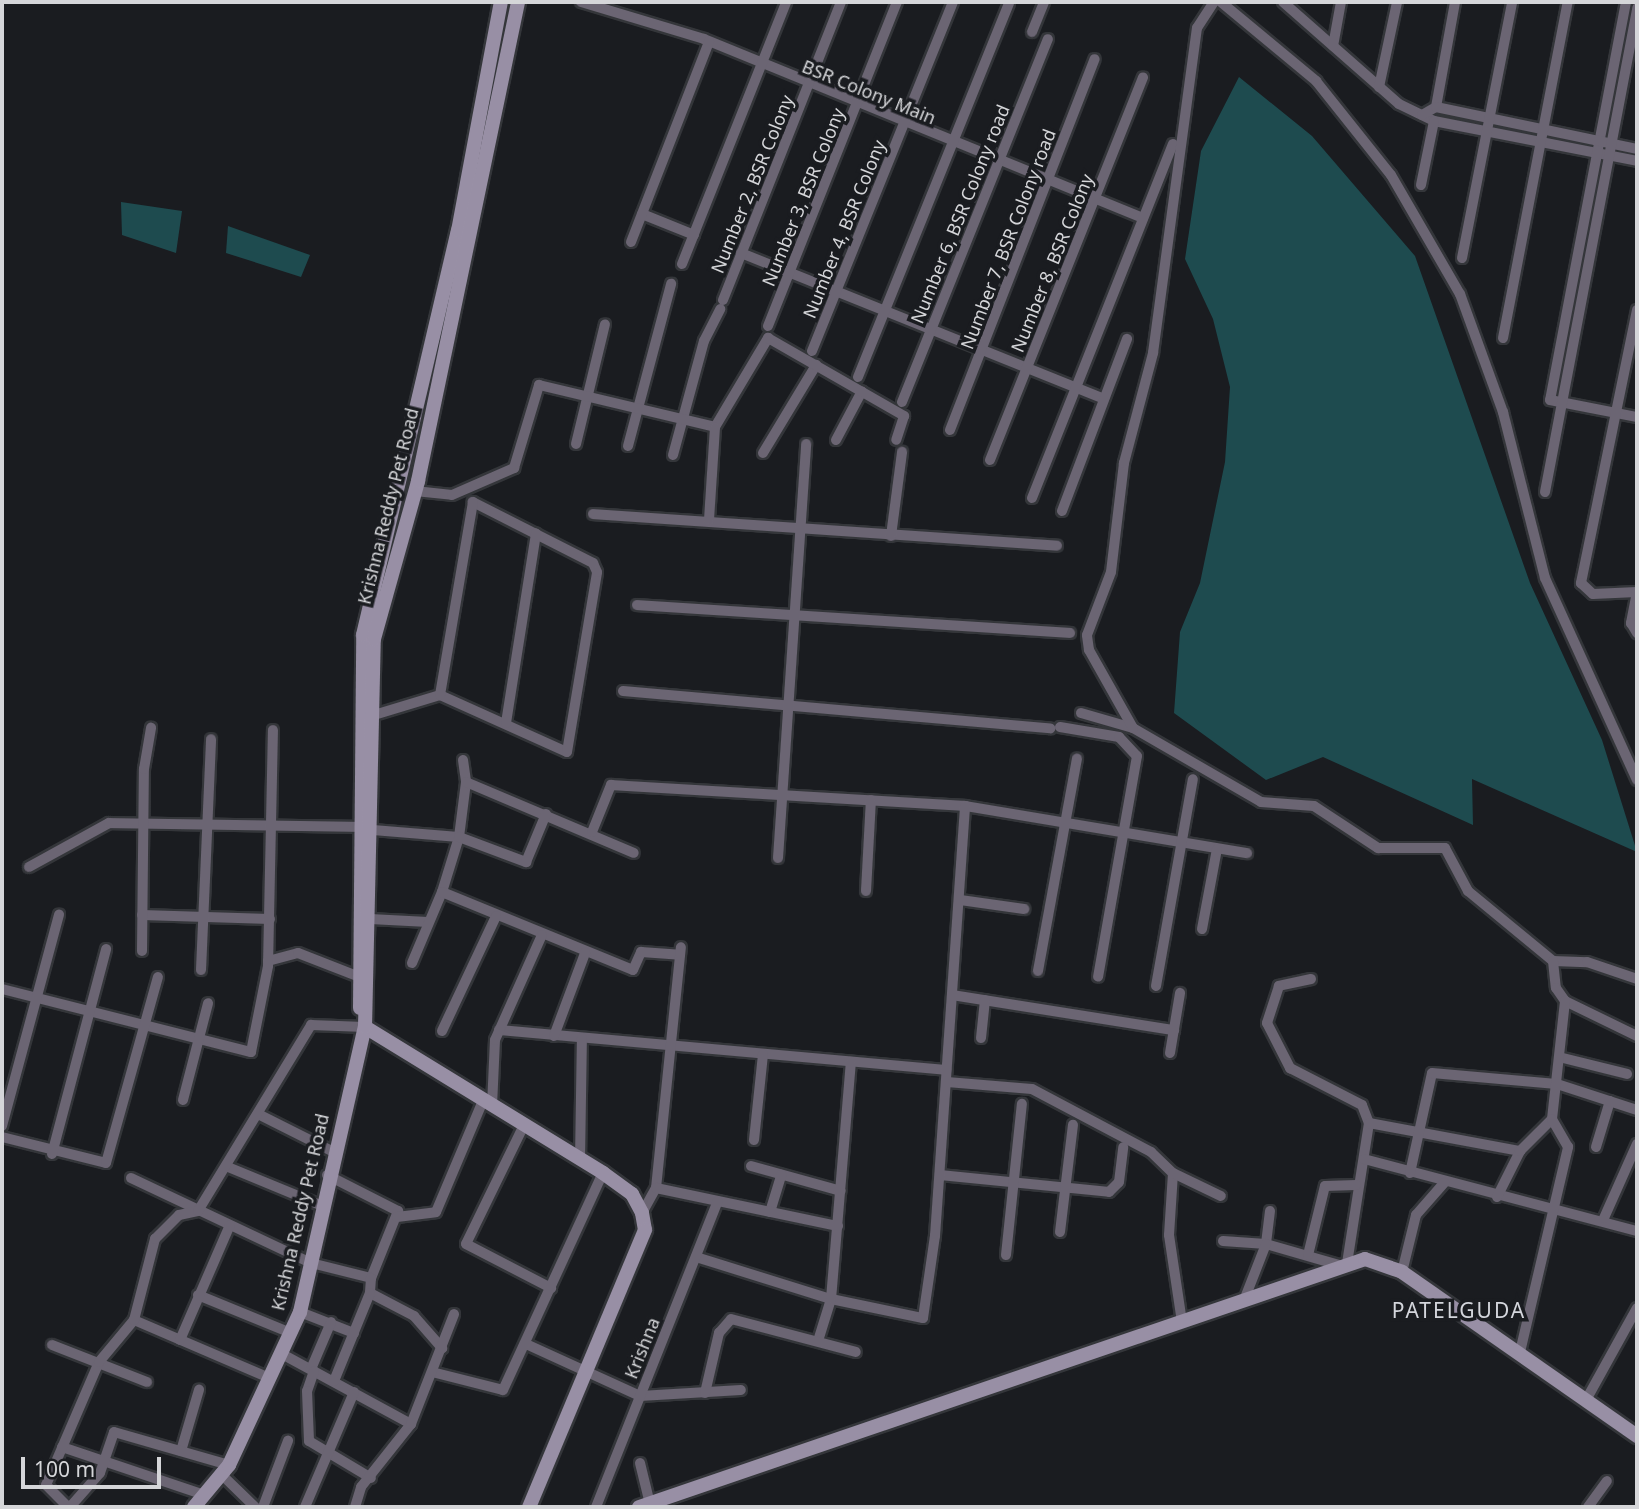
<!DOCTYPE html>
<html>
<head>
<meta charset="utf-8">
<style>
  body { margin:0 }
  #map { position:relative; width:1639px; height:1509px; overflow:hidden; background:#1a1c20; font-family:"Noto Sans",sans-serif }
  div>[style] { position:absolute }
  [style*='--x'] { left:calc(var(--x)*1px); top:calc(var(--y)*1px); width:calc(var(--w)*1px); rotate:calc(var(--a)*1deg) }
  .water>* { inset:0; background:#1e4b4f }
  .roads { filter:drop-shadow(2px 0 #34363a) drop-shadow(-2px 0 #34363a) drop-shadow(0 2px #34363a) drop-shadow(0 -2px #34363a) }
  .street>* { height:10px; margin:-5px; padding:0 5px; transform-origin:5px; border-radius:5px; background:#6b6573 }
  .secondary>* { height:14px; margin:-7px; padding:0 7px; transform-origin:7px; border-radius:7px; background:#988fa5 }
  span { translate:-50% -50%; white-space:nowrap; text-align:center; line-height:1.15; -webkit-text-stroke:7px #1a1c20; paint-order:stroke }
  .street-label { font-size:18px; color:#d5d6d9 }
  .quarter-label { font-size:21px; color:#d4d6dc; letter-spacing:2px }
  .frame { position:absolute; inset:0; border:4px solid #d5d6d9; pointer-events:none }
  .scale { position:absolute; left:21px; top:1457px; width:140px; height:32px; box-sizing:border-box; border:4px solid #d5d6d9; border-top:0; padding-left:9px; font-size:21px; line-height:24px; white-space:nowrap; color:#d5d6d9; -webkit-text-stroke:5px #1a1c20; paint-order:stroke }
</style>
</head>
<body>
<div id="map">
  <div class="water">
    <i style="clip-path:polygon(1239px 77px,1312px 136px,1415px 256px,1530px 583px,1602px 740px,1637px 852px,1472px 779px,1473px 825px,1323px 757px,1266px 780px,1174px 713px,1180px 632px,1200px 583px,1225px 462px,1230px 387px,1213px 319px,1185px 259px,1201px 151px)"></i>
    <i style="clip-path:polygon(121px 202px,182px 211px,176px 253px,122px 235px)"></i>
    <i style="clip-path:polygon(228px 226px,310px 255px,301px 277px,226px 253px)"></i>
  </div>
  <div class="roads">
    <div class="street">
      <i style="--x:581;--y:2;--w:128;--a:16.7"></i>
      <i style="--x:704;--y:39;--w:474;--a:22.2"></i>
      <i style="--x:1221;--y:2;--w:124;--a:39.7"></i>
      <i style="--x:1316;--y:81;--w:120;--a:51.4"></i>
      <i style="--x:1391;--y:175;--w:138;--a:59.9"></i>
      <i style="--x:1460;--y:294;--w:126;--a:70"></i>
      <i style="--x:1503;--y:412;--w:171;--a:75.8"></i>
      <i style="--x:1545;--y:578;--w:222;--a:65.5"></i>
      <i style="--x:1283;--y:2;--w:154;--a:41.3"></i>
      <i style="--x:1399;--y:104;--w:39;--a:26"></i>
      <i style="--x:1434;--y:121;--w:207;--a:11.1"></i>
      <i style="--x:1626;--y:2;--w:405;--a:100.8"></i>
      <i style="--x:1550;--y:400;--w:89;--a:11.1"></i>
      <i style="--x:1032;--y:32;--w:32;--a:-68"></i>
      <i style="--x:1333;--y:46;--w:45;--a:-79.7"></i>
      <i style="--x:1379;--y:87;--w:87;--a:-78"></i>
      <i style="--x:1436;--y:107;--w:107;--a:-79.7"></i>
      <i style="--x:1422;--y:115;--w:16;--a:-30"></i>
      <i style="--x:1436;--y:107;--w:205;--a:11.8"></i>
      <i style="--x:1421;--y:185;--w:65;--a:-78.5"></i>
      <i style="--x:642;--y:214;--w:56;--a:22"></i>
      <i style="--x:631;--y:242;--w:215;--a:-68.7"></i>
      <i style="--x:741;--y:253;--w:391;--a:21.9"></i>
      <i style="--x:1462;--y:258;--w:261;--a:-78.9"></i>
      <i style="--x:682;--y:264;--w:282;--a:-68.3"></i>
      <i style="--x:723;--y:300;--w:321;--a:-68.4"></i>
      <i style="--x:1637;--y:310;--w:279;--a:101.6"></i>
      <i style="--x:1581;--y:583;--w:16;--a:43"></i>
      <i style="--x:1593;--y:594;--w:44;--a:-2.6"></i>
      <i style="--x:768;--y:326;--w:349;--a:-68.3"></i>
      <i style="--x:1503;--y:338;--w:342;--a:-79.1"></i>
      <i style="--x:812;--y:351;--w:376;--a:-68"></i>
      <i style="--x:858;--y:377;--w:403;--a:-68"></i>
      <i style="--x:902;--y:402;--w:391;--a:-68.1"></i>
      <i style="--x:950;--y:430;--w:398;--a:-68.7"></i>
      <i style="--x:836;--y:440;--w:55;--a:-62"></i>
      <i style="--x:576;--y:444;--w:123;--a:-76.4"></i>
      <i style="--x:628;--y:446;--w:168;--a:-75.1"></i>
      <i style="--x:763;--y:453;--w:103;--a:-58.9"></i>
      <i style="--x:673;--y:455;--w:118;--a:-74.8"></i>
      <i style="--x:704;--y:341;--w:36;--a:-63"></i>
      <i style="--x:990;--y:460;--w:412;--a:-68.2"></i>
      <i style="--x:415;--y:491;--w:37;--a:6"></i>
      <i style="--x:452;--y:495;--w:68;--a:-23.5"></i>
      <i style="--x:514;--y:468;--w:87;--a:-73.2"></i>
      <i style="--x:539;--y:385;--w:181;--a:13.4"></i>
      <i style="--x:715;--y:427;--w:104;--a:-59.2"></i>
      <i style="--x:768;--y:338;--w:157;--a:29.8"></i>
      <i style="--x:904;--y:416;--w:25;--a:108"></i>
      <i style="--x:1545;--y:492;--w:493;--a:-79.2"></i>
      <i style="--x:1032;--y:498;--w:381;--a:-68.3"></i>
      <i style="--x:1062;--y:511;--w:184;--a:-69.3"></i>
      <i style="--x:593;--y:514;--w:465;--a:3.9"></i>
      <i style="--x:709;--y:520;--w:93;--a:-86.3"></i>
      <i style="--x:891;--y:536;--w:85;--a:-82.5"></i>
      <i style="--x:1637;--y:592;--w:32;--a:101"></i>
      <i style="--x:1631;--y:623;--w:12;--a:59"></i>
      <i style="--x:637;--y:605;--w:434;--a:3.7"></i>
      <i style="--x:623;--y:691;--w:429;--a:5"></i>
      <i style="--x:1081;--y:713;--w:54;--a:16.1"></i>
      <i style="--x:1133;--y:728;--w:148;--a:30"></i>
      <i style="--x:1261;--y:802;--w:53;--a:4.3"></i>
      <i style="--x:1314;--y:806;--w:77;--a:33.3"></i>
      <i style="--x:1378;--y:848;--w:67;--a:0"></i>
      <i style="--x:1445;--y:848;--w:49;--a:61.9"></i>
      <i style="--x:1468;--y:891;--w:110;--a:39.5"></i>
      <i style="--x:1553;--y:961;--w:34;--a:2"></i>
      <i style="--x:1587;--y:962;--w:53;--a:18.8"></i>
      <i style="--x:374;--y:715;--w:69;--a:-16.9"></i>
      <i style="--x:440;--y:695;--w:139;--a:24.2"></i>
      <i style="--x:567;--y:752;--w:182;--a:-80.5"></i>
      <i style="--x:597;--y:572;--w:10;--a:-114"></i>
      <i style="--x:593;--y:563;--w:135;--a:-153.1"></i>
      <i style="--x:473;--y:502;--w:196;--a:99.7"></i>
      <i style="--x:506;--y:723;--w:192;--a:-81"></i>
      <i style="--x:1060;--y:727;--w:60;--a:9.6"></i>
      <i style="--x:1119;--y:737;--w:26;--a:47"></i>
      <i style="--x:1137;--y:756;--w:224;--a:100"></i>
      <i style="--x:1133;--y:728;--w:90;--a:-119.4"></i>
      <i style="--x:1089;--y:650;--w:15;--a:-98"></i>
      <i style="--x:1087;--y:635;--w:67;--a:-69.1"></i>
      <i style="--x:1111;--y:572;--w:110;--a:-83.2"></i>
      <i style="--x:1124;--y:463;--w:114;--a:-75.2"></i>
      <i style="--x:1153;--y:353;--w:328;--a:-82.3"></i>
      <i style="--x:1197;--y:28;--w:31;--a:-57"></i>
      <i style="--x:463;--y:760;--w:22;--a:82"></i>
      <i style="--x:373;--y:830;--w:86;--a:4.7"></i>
      <i style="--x:459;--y:837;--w:55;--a:-82.7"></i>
      <i style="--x:466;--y:782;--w:182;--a:22.9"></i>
      <i style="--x:592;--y:832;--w:51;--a:-68"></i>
      <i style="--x:611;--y:785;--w:355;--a:3.4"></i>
      <i style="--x:965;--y:806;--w:286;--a:9.5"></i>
      <i style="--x:778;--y:858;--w:415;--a:-86.1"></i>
      <i style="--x:29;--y:867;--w:91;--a:-28.8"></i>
      <i style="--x:109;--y:823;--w:252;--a:0.9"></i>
      <i style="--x:866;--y:891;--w:91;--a:-86.9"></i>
      <i style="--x:442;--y:892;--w:58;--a:-72.8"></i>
      <i style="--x:459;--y:837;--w:72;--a:20.5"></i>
      <i style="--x:526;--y:862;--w:52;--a:-67.4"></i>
      <i style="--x:960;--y:900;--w:65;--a:8"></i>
      <i style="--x:142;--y:915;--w:128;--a:1.8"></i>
      <i style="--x:370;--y:919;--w:58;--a:3"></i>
      <i style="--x:1202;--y:929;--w:81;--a:-79.4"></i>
      <i style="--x:142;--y:951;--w:182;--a:-89.4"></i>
      <i style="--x:144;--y:769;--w:42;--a:-80.3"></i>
      <i style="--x:268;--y:961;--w:31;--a:-15"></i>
      <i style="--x:298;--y:953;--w:63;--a:21.3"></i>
      <i style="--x:1553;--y:961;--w:27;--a:84"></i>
      <i style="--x:1556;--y:988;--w:16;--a:55"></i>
      <i style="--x:1565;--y:1001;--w:80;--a:25.9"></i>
      <i style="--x:412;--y:963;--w:77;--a:-67.1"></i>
      <i style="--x:442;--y:892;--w:206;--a:22.2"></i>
      <i style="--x:633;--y:970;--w:20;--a:-66"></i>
      <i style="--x:641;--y:952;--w:39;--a:4"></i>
      <i style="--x:201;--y:970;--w:231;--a:-87.5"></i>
      <i style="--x:1038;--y:971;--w:216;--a:-79.6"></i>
      <i style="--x:1311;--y:979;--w:33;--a:168"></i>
      <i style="--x:1279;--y:986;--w:39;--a:108"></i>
      <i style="--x:1267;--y:1023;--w:51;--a:62.9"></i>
      <i style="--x:1290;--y:1068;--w:81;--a:27.2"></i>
      <i style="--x:1362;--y:1105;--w:19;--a:69"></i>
      <i style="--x:1369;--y:1123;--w:143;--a:98.9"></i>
      <i style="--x:1156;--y:986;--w:210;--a:-79.9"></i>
      <i style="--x:2;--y:989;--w:257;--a:14.2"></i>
      <i style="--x:251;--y:1052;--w:88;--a:-78.8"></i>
      <i style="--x:268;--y:966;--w:236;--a:-88.8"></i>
      <i style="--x:952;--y:995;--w:225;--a:9"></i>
      <i style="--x:499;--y:1030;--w:449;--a:5.1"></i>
      <i style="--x:442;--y:1031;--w:127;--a:-64.8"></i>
      <i style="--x:554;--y:1036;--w:89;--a:-69.5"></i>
      <i style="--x:981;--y:1038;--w:38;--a:-84"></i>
      <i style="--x:1170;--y:1053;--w:61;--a:-80.5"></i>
      <i style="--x:1563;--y:1058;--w:66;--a:14"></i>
      <i style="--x:947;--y:1082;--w:85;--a:4.7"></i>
      <i style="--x:1032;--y:1089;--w:135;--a:27.9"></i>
      <i style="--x:1151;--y:1152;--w:30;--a:44"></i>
      <i style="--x:183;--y:1100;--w:100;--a:-75.5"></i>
      <i style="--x:492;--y:1106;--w:66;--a:-87.4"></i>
      <i style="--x:495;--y:1040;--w:115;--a:-65.9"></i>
      <i style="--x:258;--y:1114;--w:83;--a:26.6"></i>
      <i style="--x:1369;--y:1123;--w:154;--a:10.5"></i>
      <i style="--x:524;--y:1125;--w:132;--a:116"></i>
      <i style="--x:466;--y:1244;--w:96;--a:27.4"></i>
      <i style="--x:2;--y:1126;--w:219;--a:-74.9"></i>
      <i style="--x:2;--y:1137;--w:107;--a:14"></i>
      <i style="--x:106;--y:1163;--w:193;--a:-74.4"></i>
      <i style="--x:754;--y:1140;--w:86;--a:-84"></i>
      <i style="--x:1596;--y:1147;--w:48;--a:-73.1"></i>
      <i style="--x:52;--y:1154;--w:212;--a:-75.2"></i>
      <i style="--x:1364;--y:1159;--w:282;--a:14.8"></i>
      <i style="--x:580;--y:1160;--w:122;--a:-89.1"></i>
      <i style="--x:751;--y:1166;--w:93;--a:15.5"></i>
      <i style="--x:228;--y:1167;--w:100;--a:22.4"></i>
      <i style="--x:1410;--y:1173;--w:102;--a:-77.6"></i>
      <i style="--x:1432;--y:1073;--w:125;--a:5"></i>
      <i style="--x:1557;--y:1084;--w:84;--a:18"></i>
      <i style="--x:327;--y:1175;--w:80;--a:26.9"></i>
      <i style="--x:398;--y:1211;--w:72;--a:111.9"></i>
      <i style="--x:940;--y:1175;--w:170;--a:5.7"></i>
      <i style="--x:1109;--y:1192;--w:14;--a:-45"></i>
      <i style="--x:1119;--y:1182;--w:35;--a:-83"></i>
      <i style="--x:131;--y:1178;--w:199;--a:25.3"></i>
      <i style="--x:311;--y:1263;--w:62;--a:14"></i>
      <i style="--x:371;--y:1278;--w:15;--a:94"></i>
      <i style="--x:370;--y:1293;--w:50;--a:27.6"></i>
      <i style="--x:414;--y:1316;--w:43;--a:48.8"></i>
      <i style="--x:656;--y:1188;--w:242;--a:-84.1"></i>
      <i style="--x:1497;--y:1197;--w:51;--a:-63.4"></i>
      <i style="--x:1520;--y:1151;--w:45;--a:-45"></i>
      <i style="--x:1552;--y:1119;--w:119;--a:-83.7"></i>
      <i style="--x:1270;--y:1211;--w:33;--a:97"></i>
      <i style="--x:1266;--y:1244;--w:79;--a:16.1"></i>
      <i style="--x:770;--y:1212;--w:39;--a:-73"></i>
      <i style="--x:642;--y:1213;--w:29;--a:-61"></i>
      <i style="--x:656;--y:1188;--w:186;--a:11.8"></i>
      <i style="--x:397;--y:1217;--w:39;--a:-7"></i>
      <i style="--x:436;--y:1212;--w:121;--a:-67.1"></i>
      <i style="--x:1604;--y:1218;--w:81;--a:-66"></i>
      <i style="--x:1060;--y:1232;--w:108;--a:-83.1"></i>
      <i style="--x:1223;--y:1241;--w:43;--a:4"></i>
      <i style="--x:1266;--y:1244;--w:58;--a:111.3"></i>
      <i style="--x:1006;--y:1255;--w:152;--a:-84"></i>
      <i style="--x:1308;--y:1255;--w:71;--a:-76.2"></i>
      <i style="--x:1325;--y:1186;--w:31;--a:-2"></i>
      <i style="--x:696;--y:1257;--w:141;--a:17.3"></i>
      <i style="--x:831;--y:1299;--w:94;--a:11.7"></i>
      <i style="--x:923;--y:1318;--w:83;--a:-81.7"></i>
      <i style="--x:935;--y:1236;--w:431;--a:-86"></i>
      <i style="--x:1402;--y:1272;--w:59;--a:-76.2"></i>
      <i style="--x:1416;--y:1215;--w:43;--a:-48.8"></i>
      <i style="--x:198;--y:1295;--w:100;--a:22.2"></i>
      <i style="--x:300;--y:1312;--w:58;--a:21.3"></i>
      <i style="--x:134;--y:1320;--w:147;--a:23.2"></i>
      <i style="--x:1182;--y:1322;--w:88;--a:-98.5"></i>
      <i style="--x:1169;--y:1235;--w:62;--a:-86.3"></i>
      <i style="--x:1173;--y:1173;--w:53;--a:25.6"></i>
      <i style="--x:180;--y:1340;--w:125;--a:-66.5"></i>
      <i style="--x:818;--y:1341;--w:44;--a:-72.8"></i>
      <i style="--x:831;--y:1299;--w:238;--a:-85.2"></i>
      <i style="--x:526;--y:1344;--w:125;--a:24.5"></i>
      <i style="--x:640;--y:1396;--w:101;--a:-3.4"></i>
      <i style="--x:52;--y:1345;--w:102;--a:21.3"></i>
      <i style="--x:1520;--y:1352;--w:211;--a:-76.8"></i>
      <i style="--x:1568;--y:1147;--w:32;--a:-120"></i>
      <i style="--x:282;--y:1354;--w:147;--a:28.5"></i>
      <i style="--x:311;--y:1369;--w:51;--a:-66.9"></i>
      <i style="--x:314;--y:1371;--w:21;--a:109"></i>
      <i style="--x:307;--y:1391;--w:50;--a:87.7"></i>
      <i style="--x:309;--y:1441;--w:72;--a:30.8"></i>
      <i style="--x:432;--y:1372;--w:73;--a:14.2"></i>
      <i style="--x:503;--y:1390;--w:239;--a:-65.3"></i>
      <i style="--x:334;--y:1381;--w:95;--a:-67.8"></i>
      <i style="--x:705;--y:1393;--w:62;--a:-76.9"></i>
      <i style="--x:719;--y:1333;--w:18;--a:-49"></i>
      <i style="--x:731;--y:1319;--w:129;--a:14.8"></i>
      <i style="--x:1586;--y:1400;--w:105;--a:-61"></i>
      <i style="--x:62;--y:1447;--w:148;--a:18.6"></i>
      <i style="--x:181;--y:1451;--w:64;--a:-73.6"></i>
      <i style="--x:640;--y:1463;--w:42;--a:76.3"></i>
      <i style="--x:220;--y:1473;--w:49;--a:44.2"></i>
      <i style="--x:68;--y:1507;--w:31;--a:-135"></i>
      <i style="--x:46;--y:1485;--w:134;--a:-66.7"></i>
      <i style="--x:99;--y:1362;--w:55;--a:-50.2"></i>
      <i style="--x:134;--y:1320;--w:84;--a:-75.5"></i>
      <i style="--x:155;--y:1239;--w:34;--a:-45"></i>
      <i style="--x:179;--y:1215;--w:19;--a:-12"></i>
      <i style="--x:198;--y:1211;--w:218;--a:-58.7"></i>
      <i style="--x:311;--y:1025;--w:54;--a:2.1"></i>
      <i style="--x:70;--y:1507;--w:45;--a:-48.6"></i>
      <i style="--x:100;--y:1473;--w:43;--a:-71.1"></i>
      <i style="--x:114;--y:1432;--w:120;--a:16"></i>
      <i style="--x:263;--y:1507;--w:71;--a:-69.3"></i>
      <i style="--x:305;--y:1507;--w:125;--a:-66.9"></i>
      <i style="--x:355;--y:1507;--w:21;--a:-73"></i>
      <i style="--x:361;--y:1487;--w:80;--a:-51.6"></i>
      <i style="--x:411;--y:1424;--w:118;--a:-68.6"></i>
      <i style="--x:596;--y:1507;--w:329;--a:-68.3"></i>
      <i style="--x:1588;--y:1507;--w:32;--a:-54"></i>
    </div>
    <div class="secondary">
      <i style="--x:360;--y:1008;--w:373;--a:-89.5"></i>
      <i style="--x:363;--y:635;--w:415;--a:-76.8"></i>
      <i style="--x:458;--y:231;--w:233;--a:-79.4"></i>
      <i style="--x:365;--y:1027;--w:279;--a:31.5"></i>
      <i style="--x:603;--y:1173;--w:36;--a:36"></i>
      <i style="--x:632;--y:1194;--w:21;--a:62"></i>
      <i style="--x:642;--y:1213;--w:17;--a:80"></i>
      <i style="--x:645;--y:1230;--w:300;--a:112.7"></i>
      <i style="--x:194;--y:1507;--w:55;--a:-50.2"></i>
      <i style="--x:229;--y:1465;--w:169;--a:-65.1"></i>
      <i style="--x:300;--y:1312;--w:292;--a:-77.2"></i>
      <i style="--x:365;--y:1027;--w:388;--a:-88.7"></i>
      <i style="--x:374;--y:639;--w:164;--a:-74.4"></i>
      <i style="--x:418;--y:481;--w:489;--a:-78.2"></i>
      <i style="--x:639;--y:1507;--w:767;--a:-18.86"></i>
      <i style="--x:1365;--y:1259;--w:39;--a:19"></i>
      <i style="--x:1402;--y:1272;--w:287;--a:34.9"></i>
    </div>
  </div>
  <div class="street-label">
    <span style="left:869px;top:92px;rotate:22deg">BSR Colony Main</span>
    <span style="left:752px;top:184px;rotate:-68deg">Number 2, BSR Colony</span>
    <span style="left:803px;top:197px;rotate:-68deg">Number 3, BSR Colony</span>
    <span style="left:960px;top:214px;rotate:-68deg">Number 6, BSR Colony road</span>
    <span style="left:844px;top:229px;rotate:-68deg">Number 4, BSR Colony</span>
    <span style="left:1008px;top:239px;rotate:-69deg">Number 7, BSR Colony road</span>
    <span style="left:1052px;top:263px;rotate:-68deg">Number 8, BSR Colony</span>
    <span style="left:388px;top:506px;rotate:-76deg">Krishna Reddy Pet Road</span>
    <span style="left:300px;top:1212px;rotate:-77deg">Krishna Reddy Pet Road</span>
    <span style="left:642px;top:1348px;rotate:-68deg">Krishna</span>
  </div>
  <div class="quarter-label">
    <span style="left:1459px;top:1310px">PATELGUDA</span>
  </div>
  <div class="frame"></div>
  <div class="scale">100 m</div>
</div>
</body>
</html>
